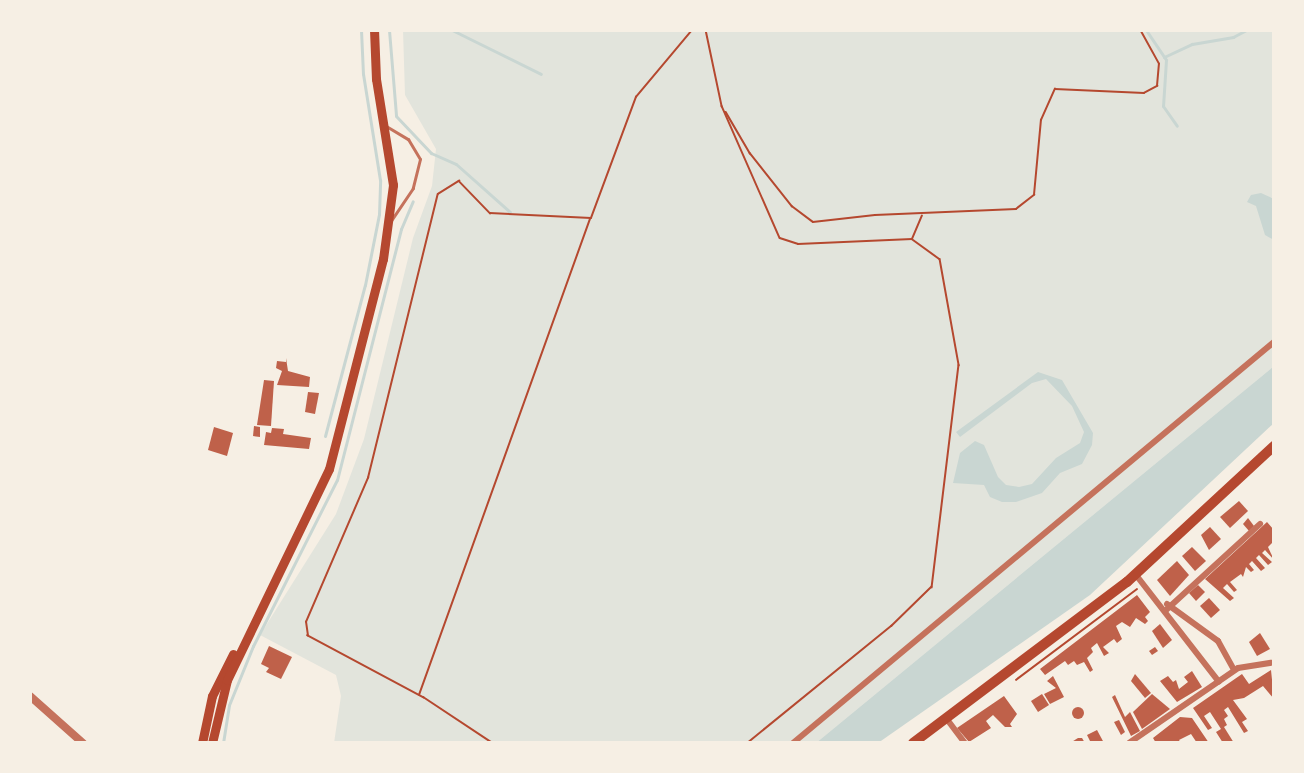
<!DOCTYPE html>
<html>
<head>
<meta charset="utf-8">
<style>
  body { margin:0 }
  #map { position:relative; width:1304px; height:773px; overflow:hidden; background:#f6efe4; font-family:Karla,sans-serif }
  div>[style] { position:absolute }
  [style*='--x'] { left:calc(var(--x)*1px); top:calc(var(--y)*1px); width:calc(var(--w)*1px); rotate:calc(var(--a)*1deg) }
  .green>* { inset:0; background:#e2e4dc }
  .water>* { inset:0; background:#c9d6d2 }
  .stream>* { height:3px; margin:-1.5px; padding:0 1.5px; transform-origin:1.5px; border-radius:1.5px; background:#c9d6d2 }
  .building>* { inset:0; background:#bf614a }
  .round { border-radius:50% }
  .path>* { height:1.5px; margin:-0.75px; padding:0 0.75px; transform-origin:0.75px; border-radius:0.75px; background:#b5482f }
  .service>* { height:3px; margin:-1.5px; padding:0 1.5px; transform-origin:1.5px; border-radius:1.5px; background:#c5725c }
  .minor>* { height:6px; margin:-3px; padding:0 3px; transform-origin:3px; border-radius:3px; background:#c5725c }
  .tertiary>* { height:8px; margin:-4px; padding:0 4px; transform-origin:4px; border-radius:4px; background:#c5725c }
  .secondary>* { height:9px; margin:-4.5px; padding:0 4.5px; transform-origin:4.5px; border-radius:4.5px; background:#b5482f }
  .primary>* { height:10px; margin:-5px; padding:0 5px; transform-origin:5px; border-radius:5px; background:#b5482f }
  span { translate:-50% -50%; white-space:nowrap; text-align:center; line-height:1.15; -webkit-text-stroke:6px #f6efe4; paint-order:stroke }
  .frame { position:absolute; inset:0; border:32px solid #f6efe4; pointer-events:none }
</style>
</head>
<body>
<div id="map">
  <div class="green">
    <i style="clip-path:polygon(403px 30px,1274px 30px,1274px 366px,816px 743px,334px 743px,341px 696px,336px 675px,260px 635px,336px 514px,364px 439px,413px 238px,432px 186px,436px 149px,405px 95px)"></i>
  </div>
  <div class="water">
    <i style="clip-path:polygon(1261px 193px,1274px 199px,1274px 240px,1265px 235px,1256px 206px,1247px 202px,1251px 195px)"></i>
    <i style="clip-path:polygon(1274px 366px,1274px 423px,1090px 595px,878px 743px,816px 743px)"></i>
    <i style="clip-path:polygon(1038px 372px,1062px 380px,1093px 433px,1092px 445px,1082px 464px,1060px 473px,1042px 493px,1016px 502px,1002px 502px,990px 497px,984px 485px,953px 483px,960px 453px,975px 441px,984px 445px,998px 477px,1006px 485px,1019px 487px,1032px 484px,1056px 458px,1080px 443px,1084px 432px,1072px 406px,1046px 379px,1032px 383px,960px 437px,956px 432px)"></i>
  </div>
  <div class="stream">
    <i style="--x:389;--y:30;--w:86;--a:85.3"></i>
    <i style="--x:396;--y:116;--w:51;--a:46.6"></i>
    <i style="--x:431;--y:153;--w:27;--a:24"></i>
    <i style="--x:456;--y:164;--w:72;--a:41.6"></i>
    <i style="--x:452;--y:30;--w:99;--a:26.3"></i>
    <i style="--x:1146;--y:30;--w:36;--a:56"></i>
    <i style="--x:1166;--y:60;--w:46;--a:93.7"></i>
    <i style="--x:1163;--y:106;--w:24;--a:55"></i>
    <i style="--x:1164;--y:57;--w:31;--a:-25"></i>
    <i style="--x:1192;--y:44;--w:42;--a:-9.7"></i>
    <i style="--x:1233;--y:37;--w:15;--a:-28"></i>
    <i style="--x:325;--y:436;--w:156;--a:-75.2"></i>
    <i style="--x:365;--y:285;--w:72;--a:-78.8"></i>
    <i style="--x:379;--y:214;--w:34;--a:-88"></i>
    <i style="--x:380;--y:180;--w:107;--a:-99.1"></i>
    <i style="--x:363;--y:74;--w:44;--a:-92.6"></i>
    <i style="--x:223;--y:743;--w:38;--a:-81"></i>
    <i style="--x:229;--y:705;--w:64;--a:-67.9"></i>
    <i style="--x:253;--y:646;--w:186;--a:-63.2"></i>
    <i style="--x:337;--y:480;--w:259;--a:-75.7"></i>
    <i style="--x:401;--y:229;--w:30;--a:-67"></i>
  </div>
  <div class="building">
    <i style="clip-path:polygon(286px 358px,288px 371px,310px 377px,309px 387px,277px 385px,282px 371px,276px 368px,277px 361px,286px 362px)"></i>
    <i style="clip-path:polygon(264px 380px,274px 381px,271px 426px,257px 425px)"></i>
    <i style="clip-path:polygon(308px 392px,319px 393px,315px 414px,305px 412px)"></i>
    <i style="clip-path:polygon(254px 426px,260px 427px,260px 437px,253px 436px)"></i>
    <i style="clip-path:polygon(214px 427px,233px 433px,227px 456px,208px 450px)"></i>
    <i style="clip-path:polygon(272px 428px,284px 429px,283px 434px,311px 438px,309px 449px,264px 445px,266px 432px,271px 433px)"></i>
    <i style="clip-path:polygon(1239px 501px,1248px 511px,1230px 528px,1220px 517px)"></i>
    <i style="clip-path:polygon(1248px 518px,1254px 526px,1249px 531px,1243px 524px)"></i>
    <i style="clip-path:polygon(1267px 522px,1274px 530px,1274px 541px,1268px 547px,1274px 560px,1265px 550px,1262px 553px,1272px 562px,1268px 565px,1259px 555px,1256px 558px,1265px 568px,1261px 571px,1252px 561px,1249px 564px,1254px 570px,1251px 572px,1246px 567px,1243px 577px,1241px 574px,1230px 582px,1237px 590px,1234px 592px,1227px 584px,1223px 588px,1234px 598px,1230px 601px,1205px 579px)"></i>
    <i style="clip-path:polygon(1210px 527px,1221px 539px,1209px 550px,1201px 535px)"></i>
    <i style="clip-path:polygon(1192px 547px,1206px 561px,1195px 571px,1182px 556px)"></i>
    <i style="clip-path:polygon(1177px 561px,1189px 575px,1170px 596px,1157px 580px)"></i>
    <i style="clip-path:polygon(1198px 585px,1205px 592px,1196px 601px,1189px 593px)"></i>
    <i style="clip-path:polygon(1137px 595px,1150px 612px,1145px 617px,1148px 621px,1145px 624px,1136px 618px,1130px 627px,1122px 622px,1116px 626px,1122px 639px,1117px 643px,1114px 639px,1103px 647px,1109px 653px,1104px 656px,1097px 643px,1091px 648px,1093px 652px,1087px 658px,1093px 670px,1090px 672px,1084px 662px,1077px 665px,1074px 661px,1068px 665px,1065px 661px,1045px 675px,1040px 669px)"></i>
    <i style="clip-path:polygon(1209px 598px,1220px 610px,1211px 618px,1200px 606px)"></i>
    <i style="clip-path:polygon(1160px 624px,1172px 640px,1163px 648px,1152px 631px)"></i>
    <i style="clip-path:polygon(1260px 633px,1270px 649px,1257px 656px,1249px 642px)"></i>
    <i style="clip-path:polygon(269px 646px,292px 657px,281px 679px,266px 672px,269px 668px,261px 664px)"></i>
    <i style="clip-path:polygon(1155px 647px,1158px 651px,1152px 655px,1149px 651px)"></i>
    <i style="clip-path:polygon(1271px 670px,1274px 699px,1263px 686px,1244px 698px,1233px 700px,1247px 719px,1242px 722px,1248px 731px,1244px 733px,1228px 707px,1224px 710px,1228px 716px,1224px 719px,1227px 725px,1224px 727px,1234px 743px,1223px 743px,1216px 732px,1221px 729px,1210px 712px,1204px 716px,1212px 728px,1208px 730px,1193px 708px,1242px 674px,1249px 684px)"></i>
    <i style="clip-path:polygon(1192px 671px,1202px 687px,1177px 702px,1160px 681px,1168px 676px,1173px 682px,1176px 680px,1179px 689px,1188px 682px,1184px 677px)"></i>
    <i style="clip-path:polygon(1135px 674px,1151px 693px,1145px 698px,1131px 681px)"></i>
    <i style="clip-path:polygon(1053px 676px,1064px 697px,1050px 704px,1044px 694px,1056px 688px,1047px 681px)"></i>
    <i style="clip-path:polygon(1042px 694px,1049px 705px,1038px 712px,1031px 701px)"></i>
    <i style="clip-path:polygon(1152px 694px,1170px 709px,1142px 729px,1133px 712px)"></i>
    <i style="clip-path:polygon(1115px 695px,1125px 717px,1130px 712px,1140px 731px,1131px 736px,1112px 697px)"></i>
    <i style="clip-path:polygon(1004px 696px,1017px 714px,1010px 724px,1012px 727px,1005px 727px,993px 715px,986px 721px,991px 728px,969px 742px,957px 728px)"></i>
    <i class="round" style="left:1072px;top:707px;width:12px;height:12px"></i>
    <i style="clip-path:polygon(1180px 717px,1192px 718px,1209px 743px,1197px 743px,1191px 734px,1179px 740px,1181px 743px,1156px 743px,1153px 738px)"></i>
    <i style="clip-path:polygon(1119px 720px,1125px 732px,1121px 735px,1114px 722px)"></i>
    <i style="clip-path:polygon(1097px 730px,1104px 743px,1091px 743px,1087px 735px)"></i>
    <i style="clip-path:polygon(1082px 738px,1085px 743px,1070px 743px,1078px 738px)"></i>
  </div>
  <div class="path">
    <i style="--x:706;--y:30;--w:78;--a:78.1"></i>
    <i style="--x:722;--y:106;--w:144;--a:66.3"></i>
    <i style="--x:780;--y:238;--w:19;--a:18"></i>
    <i style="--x:798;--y:244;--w:114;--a:-2.5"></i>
    <i style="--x:912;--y:239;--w:34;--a:36"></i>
    <i style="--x:940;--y:259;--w:108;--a:79.8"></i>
    <i style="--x:959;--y:365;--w:224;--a:96.9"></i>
    <i style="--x:932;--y:587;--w:56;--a:135.7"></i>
    <i style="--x:892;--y:626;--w:186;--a:140.9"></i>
    <i style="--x:726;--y:112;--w:48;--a:59.7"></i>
    <i style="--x:750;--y:153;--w:68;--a:51.6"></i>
    <i style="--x:792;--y:206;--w:26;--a:37"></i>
    <i style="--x:813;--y:222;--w:62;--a:-6.4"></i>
    <i style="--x:875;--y:215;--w:141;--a:-2.4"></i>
    <i style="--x:1016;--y:209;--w:23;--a:-38"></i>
    <i style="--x:1034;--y:195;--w:75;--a:-84.7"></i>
    <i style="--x:1041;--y:120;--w:34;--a:-66"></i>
    <i style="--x:1055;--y:89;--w:89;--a:2.6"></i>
    <i style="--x:1144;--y:93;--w:15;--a:-28"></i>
    <i style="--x:1157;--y:86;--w:22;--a:-85"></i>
    <i style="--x:1159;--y:64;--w:39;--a:-119"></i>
    <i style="--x:912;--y:239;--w:25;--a:-67"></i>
    <i style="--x:1016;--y:680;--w:151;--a:-36.9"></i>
    <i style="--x:419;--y:695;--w:506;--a:-70.24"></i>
    <i style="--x:492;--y:743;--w:82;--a:-146.5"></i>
    <i style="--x:424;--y:698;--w:132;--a:-151.9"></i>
    <i style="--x:308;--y:636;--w:14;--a:-98"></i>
    <i style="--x:306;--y:622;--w:157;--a:-66.7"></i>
    <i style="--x:368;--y:478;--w:292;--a:-76.2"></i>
    <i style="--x:438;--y:194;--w:25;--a:-32"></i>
    <i style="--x:459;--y:181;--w:45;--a:45.9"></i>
    <i style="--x:490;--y:213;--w:101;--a:2.8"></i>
    <i style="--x:591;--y:218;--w:129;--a:-69.6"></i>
    <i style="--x:636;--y:97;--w:87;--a:-50.1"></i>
  </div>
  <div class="service">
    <i style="--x:386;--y:126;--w:26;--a:31"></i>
    <i style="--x:408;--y:139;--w:23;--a:59"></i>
    <i style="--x:420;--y:159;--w:30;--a:104"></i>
    <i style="--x:413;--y:188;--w:40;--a:124"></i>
  </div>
  <div class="minor">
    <i style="--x:1136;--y:575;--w:135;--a:52.2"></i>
    <i style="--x:1167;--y:604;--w:63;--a:36"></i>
    <i style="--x:1218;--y:641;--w:33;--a:61"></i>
    <i style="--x:1165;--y:611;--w:129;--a:-42.5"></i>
    <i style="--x:946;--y:718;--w:31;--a:53"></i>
    <i style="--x:793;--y:743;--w:626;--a:-39.82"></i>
    <i style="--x:1129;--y:743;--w:132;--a:-34.5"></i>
    <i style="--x:1238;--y:668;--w:36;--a:-9"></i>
  </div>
  <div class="tertiary">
    <i style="--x:30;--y:696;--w:71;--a:41.6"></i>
  </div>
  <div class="secondary">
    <i style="--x:202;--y:743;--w:48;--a:-78"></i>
    <i style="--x:212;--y:696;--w:47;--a:-63.4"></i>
    <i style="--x:212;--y:743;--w:65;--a:-76.6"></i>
    <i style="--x:227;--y:680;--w:234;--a:-64.2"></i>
    <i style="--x:329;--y:469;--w:217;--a:-75.6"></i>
    <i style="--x:383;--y:259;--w:75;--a:-82.3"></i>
    <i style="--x:393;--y:185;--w:107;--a:-99.1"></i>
    <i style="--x:376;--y:79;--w:49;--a:-92.3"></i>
  </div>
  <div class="primary">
    <i style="--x:913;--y:743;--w:268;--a:-37"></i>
    <i style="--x:1127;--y:582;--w:200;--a:-42.8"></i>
  </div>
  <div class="frame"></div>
</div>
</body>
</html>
